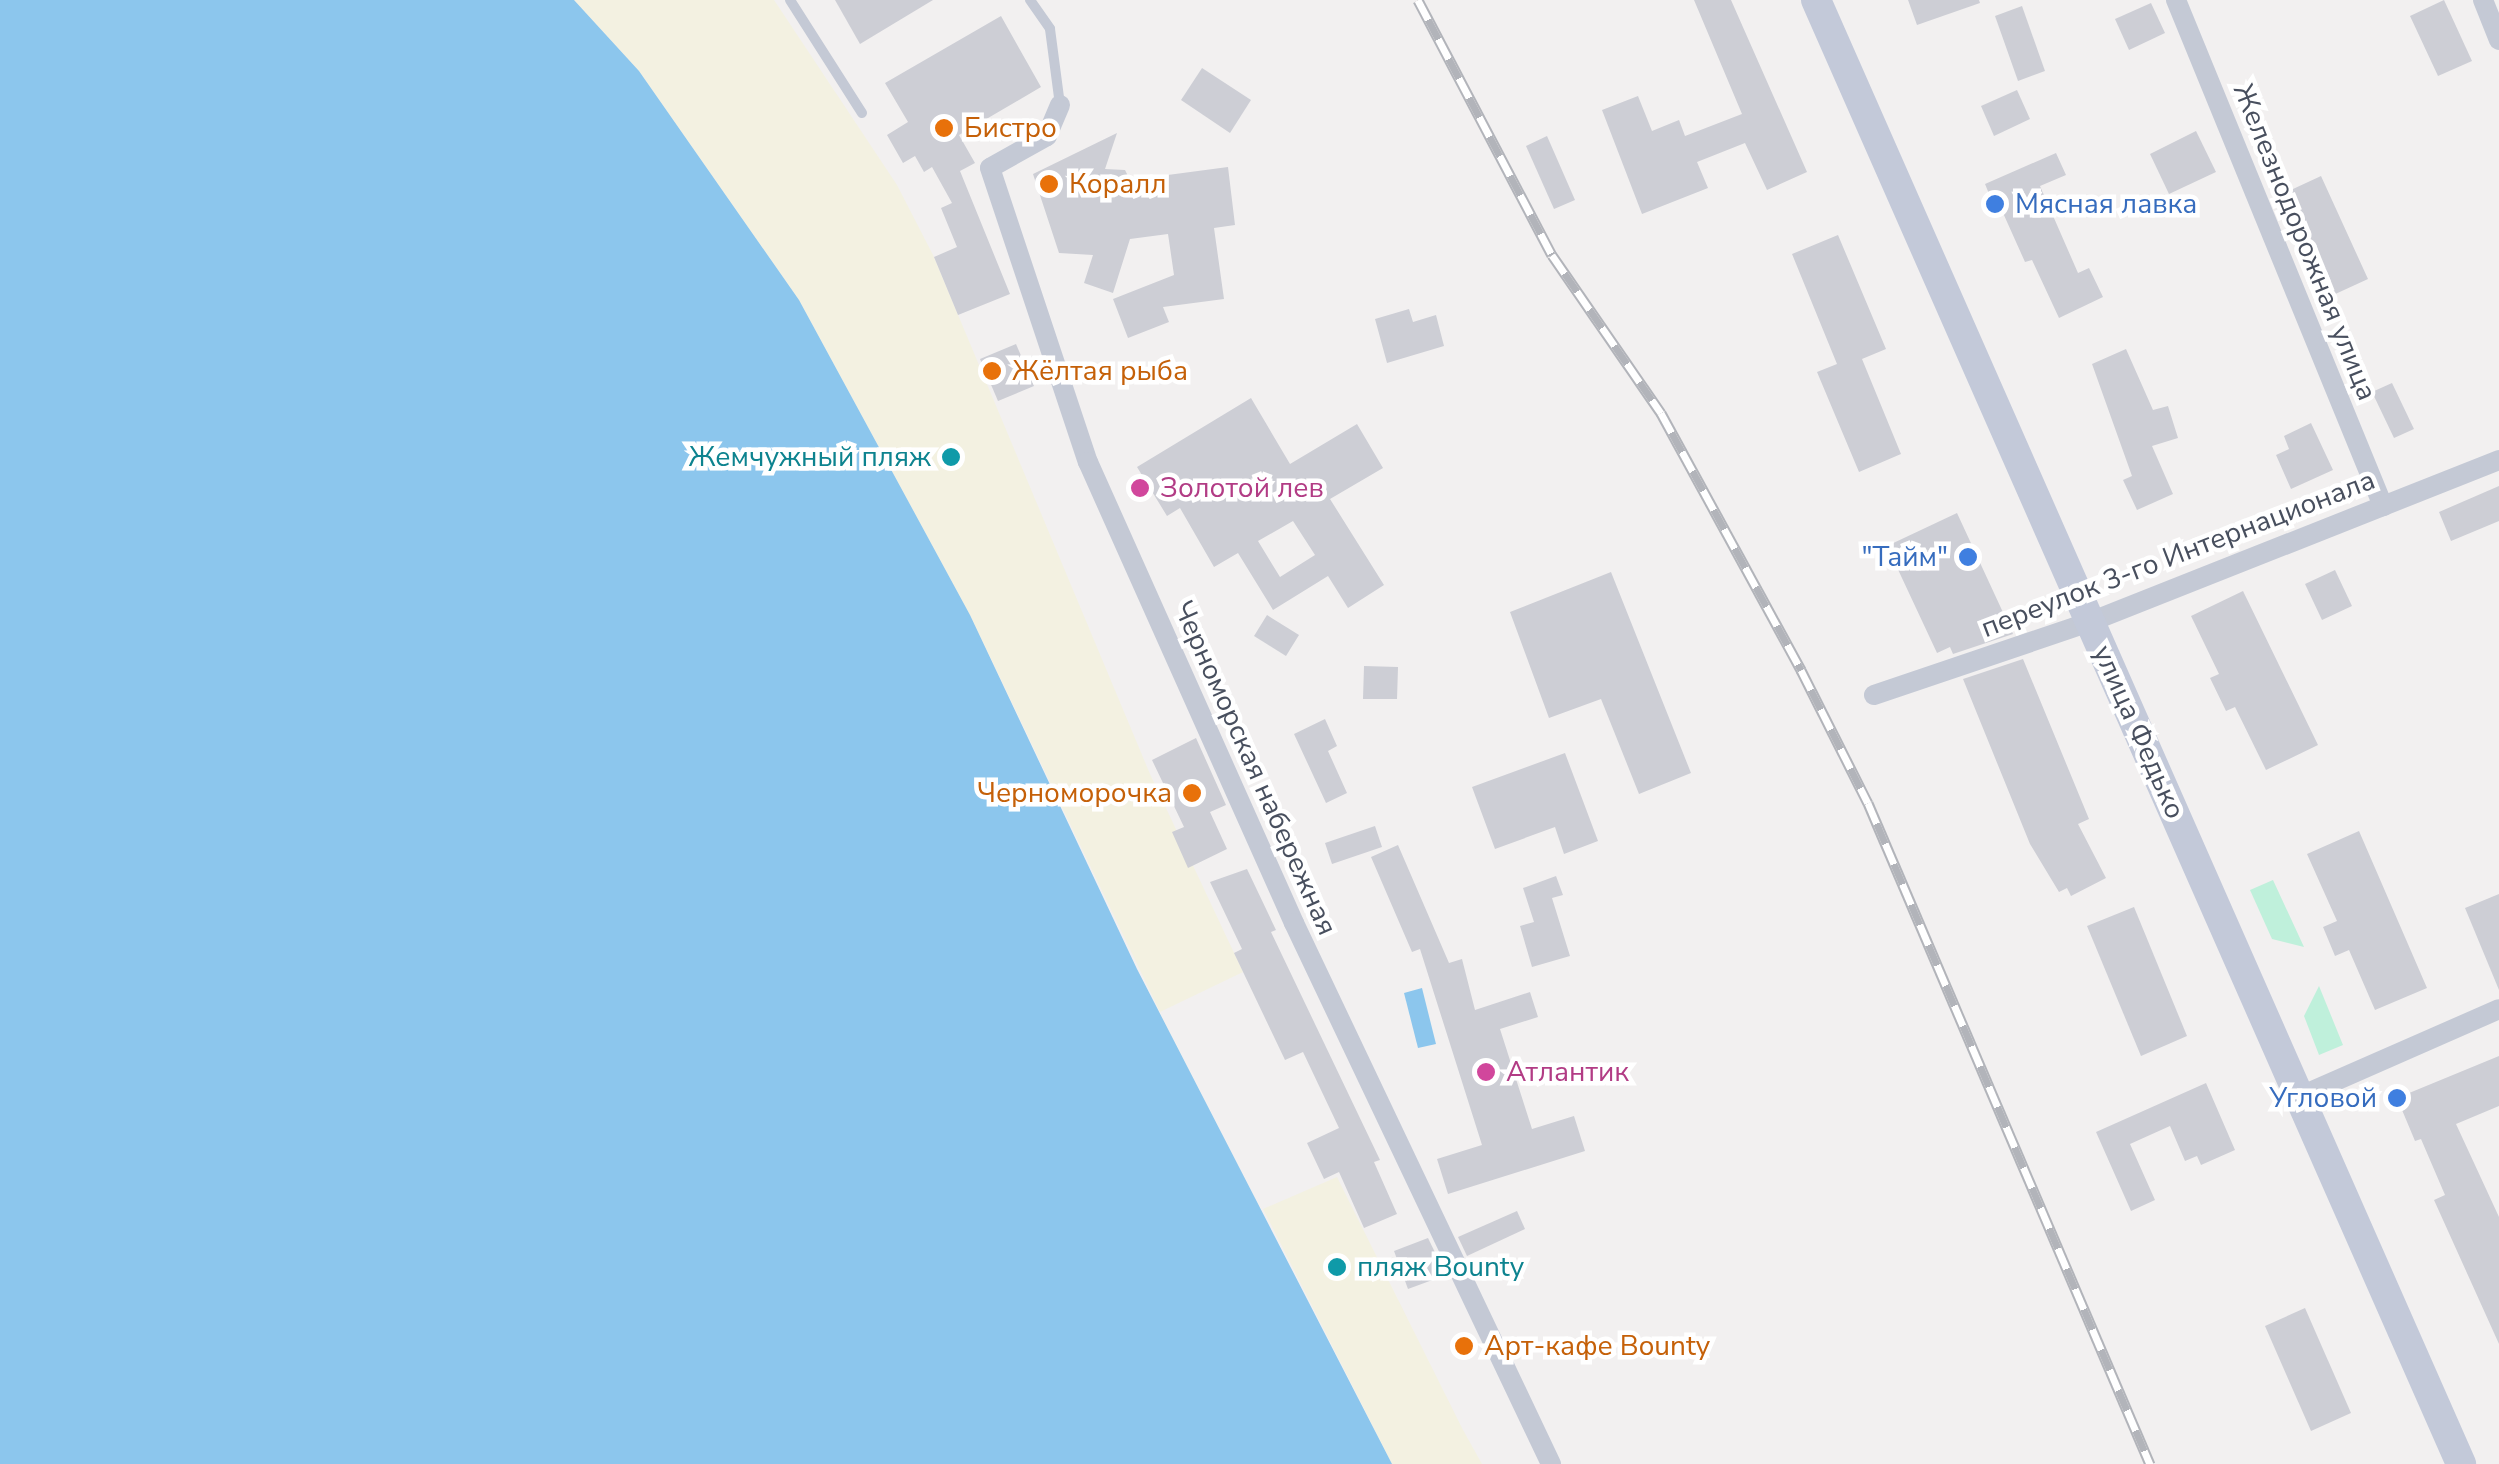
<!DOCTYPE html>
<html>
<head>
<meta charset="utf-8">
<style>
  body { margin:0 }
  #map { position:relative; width:2499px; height:1464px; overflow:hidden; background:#f2f0f0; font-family:"Nunito Sans",sans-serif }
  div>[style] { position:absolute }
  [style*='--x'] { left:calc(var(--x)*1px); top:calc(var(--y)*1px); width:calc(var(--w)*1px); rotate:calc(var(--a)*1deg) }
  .green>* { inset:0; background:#bff0db }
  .sand>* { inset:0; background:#f3f1e1 }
  .water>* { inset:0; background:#8cc6ed }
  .building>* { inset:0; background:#cdced5 }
  .lane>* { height:10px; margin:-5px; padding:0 5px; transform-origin:5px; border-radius:5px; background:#c4c9d5 }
  .street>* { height:20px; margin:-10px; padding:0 10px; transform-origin:10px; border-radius:10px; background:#c4c9d5 }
  .secondary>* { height:30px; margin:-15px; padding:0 15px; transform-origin:15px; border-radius:15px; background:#c3c9d9 }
  .rail>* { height:11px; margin-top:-5.5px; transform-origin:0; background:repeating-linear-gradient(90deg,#fff 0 22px,#b2b4ba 0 44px); box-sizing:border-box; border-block:2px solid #b2b4ba }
  .dots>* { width:28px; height:28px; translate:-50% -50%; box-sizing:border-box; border:5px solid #fff; border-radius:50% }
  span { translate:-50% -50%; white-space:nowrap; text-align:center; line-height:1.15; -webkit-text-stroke:9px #fff; paint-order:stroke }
  .food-label { font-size:28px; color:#c56008 }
  .left { translate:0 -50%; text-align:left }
  .right { translate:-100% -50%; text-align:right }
  .shop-label { font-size:28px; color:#366cbe }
  .street-label { font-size:28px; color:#484f5e }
  .culture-label { font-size:28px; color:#0d838f }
  .hotel-label { font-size:28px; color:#b23c85 }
</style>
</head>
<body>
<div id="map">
  <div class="green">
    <i style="clip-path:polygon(2273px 880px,2304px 947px,2272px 939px,2250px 890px)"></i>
    <i style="clip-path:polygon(2319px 986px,2343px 1045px,2319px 1055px,2304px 1016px)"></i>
  </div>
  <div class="sand">
    <i style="clip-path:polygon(574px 0,774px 0,897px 185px,933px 255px,1150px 774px,1243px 972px,1160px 1012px,970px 615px,799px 300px,639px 71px)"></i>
    <i style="clip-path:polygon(1337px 1177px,1462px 1428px,1482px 1464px,1392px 1464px,1263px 1209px)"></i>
  </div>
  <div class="water">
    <i style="clip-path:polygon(0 0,574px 0,639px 71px,799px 300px,970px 615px,1137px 969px,1392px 1464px,0 1464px)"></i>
    <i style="clip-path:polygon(1422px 988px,1436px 1044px,1418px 1048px,1404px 993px)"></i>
  </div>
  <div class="building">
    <i style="clip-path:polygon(835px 0,933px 0,860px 44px)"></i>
    <i style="clip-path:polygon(1694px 0,1731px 0,1807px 172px,1767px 190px,1745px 143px,1697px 162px,1708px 188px,1642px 214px,1602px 110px,1638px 96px,1652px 131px,1679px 120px,1685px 136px,1742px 114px)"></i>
    <i style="clip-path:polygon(1908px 0,1979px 0,1980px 3px,1917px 25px)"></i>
    <i style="clip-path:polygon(2444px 0,2472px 61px,2438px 76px,2410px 16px)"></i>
    <i style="clip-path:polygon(2151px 3px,2165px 33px,2129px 50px,2115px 19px)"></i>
    <i style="clip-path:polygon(2022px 6px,2045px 71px,2018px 81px,1995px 16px)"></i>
    <i style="clip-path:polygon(1001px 16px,1041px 87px,959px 135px,975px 163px,960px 171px,1010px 294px,958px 315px,934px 257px,957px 247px,941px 208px,952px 203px,932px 167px,924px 172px,915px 156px,903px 163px,887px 135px,908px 122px,885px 83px)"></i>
    <i style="clip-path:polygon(1202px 68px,1251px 100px,1230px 133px,1181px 100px)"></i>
    <i style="clip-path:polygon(2017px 90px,2030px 119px,1994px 136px,1981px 106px)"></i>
    <i style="clip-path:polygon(2196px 131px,2216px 172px,2169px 194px,2150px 154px)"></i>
    <i style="clip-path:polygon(1117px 133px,1105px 169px,1125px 170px,1130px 180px,1228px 167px,1235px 225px,1214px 228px,1224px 299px,1163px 307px,1169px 322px,1128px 338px,1113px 299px,1174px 275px,1168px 234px,1130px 239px,1113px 293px,1084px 283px,1093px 255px,1059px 253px,1033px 174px)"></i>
    <i style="clip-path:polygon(1547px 136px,1575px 200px,1554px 209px,1526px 146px)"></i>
    <i style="clip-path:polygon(2056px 153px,2066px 175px,2040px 186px,2078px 273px,2089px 268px,2103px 297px,2059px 318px,2032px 260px,2025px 262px,1999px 204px,1994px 206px,1985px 184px)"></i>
    <i style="clip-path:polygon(2321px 176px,2368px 279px,2331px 296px,2300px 228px,2292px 232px,2276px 197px)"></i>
    <i style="clip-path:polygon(1838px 235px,1886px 349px,1862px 359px,1901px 454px,1859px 472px,1817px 372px,1837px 364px,1792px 254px)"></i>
    <i style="clip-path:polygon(1409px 309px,1413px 322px,1436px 315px,1444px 346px,1387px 363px,1375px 319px)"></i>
    <i style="clip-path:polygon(1016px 344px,1034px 386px,998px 401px,980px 359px)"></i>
    <i style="clip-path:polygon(2126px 349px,2153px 410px,2168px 406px,2178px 438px,2152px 446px,2173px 494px,2137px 510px,2123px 480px,2132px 476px,2092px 364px)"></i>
    <i style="clip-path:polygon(2392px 383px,2414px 429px,2394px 438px,2372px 392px)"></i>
    <i style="clip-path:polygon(evenodd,1251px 398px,1290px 464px,1357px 424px,1383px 468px,1330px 499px,1384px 585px,1348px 608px,1328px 576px,1273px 610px,1238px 553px,1214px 567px,1180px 508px,1167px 516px,1137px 467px,1251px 398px,1293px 521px,1315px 555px,1280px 577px,1258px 541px,1293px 521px)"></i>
    <i style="clip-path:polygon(2311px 423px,2333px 470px,2291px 489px,2276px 455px,2289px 449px,2284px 436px)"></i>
    <i style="clip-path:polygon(2499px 486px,2499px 521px,2451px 541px,2439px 512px)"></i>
    <i style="clip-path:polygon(1957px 513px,2013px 634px,1953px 654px,1950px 647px,1937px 653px,1887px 546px)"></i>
    <i style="clip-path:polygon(2335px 570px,2352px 606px,2322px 620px,2305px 584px)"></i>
    <i style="clip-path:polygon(1611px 572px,1691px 773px,1639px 794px,1601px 699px,1549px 718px,1510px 612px)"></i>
    <i style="clip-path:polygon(2243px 591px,2318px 745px,2266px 770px,2235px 707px,2226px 711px,2210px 678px,2219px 674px,2191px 616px)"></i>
    <i style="clip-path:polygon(1267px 615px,1299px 635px,1286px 656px,1254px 636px)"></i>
    <i style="clip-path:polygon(2023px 659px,2089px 819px,2078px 824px,2106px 878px,2071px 896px,2067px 888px,2059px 892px,2030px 844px,1963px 679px)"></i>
    <i style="clip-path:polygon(1364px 666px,1398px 667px,1397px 699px,1363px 699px)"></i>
    <i style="clip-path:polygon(1325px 719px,1337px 746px,1328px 751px,1347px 793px,1326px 803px,1294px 734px)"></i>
    <i style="clip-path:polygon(1196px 738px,1226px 805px,1210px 812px,1227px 849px,1188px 868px,1172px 832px,1184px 827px,1152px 760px)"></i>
    <i style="clip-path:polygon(1565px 753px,1598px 841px,1564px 854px,1555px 827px,1495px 849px,1472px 787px)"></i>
    <i style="clip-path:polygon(1375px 826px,1382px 847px,1332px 864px,1325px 843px)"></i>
    <i style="clip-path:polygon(2359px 831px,2427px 988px,2375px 1010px,2349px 950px,2335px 956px,2323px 927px,2337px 921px,2307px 854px)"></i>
    <i style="clip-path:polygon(1398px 845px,1449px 963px,1462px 959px,1475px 1010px,1530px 992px,1538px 1017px,1500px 1029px,1532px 1129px,1574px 1116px,1585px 1151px,1448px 1194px,1437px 1159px,1482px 1145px,1420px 949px,1412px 952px,1371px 857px)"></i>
    <i style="clip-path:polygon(1247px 869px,1276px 930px,1271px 932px,1380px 1160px,1374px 1162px,1397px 1214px,1364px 1228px,1339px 1172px,1324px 1179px,1307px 1143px,1339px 1128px,1303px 1052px,1285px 1060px,1234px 953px,1242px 949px,1210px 882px)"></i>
    <i style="clip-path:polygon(1556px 876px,1563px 895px,1552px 898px,1570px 956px,1532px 967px,1520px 926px,1534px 922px,1523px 888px)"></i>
    <i style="clip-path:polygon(2499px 894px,2499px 990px,2465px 908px)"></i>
    <i style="clip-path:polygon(2134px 907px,2187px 1036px,2141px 1056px,2087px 926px)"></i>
    <i style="clip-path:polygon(2499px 1056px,2499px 1106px,2456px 1124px,2499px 1217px,2499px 1344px,2434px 1200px,2445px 1195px,2421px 1139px,2415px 1141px,2397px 1098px)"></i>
    <i style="clip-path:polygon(2206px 1083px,2235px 1150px,2201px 1165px,2197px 1156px,2185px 1161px,2170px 1126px,2130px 1144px,2155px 1200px,2131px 1211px,2096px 1132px)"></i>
    <i style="clip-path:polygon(1517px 1211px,1525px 1229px,1467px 1256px,1458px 1237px)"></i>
    <i style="clip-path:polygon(1428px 1238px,1446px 1275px,1408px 1289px,1394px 1251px)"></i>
    <i style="clip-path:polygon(2305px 1308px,2351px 1413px,2311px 1431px,2265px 1326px)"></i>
  </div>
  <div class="lane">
    <i style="--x:790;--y:0;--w:134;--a:57.5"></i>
    <i style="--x:1030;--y:0;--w:35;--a:55"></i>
    <i style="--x:1050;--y:29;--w:77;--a:82.5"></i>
  </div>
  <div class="street">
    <i style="--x:2176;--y:0;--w:547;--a:67.75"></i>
    <i style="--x:2483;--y:0;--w:43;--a:68.2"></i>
    <i style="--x:1060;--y:105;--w:34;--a:113"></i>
    <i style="--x:1047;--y:136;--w:65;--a:150.7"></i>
    <i style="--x:990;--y:168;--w:310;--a:71.6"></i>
    <i style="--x:1088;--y:462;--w:505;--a:65.92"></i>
    <i style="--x:1294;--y:923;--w:599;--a:64.59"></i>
    <i style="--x:1874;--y:695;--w:228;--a:-18.7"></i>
    <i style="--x:2090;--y:622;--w:440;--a:-21.6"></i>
    <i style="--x:2301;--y:1096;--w:216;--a:-23.7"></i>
  </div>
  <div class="secondary">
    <i style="--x:1816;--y:0;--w:1600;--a:66.22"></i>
  </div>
  <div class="rail">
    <i style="--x:1418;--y:0;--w:288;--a:62.3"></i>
    <i style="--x:1552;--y:255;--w:192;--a:55.4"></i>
    <i style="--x:1661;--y:413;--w:293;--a:61.4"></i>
    <i style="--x:1801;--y:670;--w:149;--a:63.3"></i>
    <i style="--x:1868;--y:803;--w:719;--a:66.9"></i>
  </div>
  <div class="dots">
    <i style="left:944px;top:128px;background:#e8710a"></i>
    <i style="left:1049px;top:184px;background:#e8710a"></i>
    <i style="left:1995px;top:204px;background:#3f7fe0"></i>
    <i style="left:992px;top:371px;background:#e8710a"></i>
    <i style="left:951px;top:457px;background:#0f9aa8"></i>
    <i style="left:1140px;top:488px;background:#d1479c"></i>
    <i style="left:1968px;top:557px;background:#3f7fe0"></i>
    <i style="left:1192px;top:793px;background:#e8710a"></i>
    <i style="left:1486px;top:1072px;background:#d1479c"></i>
    <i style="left:2397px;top:1098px;background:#3f7fe0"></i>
    <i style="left:1337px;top:1267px;background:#0f9aa8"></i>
    <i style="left:1464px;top:1346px;background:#e8710a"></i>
  </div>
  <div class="food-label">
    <span class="left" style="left:964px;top:128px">Бистро</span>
    <span class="left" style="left:1069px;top:184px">Коралл</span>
    <span class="left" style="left:1012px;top:371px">Жёлтая рыба</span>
    <span class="right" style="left:1172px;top:793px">Черноморочка</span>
    <span class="left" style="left:1484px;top:1346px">Арт-кафе Bounty</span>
  </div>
  <div class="shop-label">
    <span class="left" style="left:2015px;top:204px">Мясная лавка</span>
    <span class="right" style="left:1948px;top:557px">"Тайм"</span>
    <span class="right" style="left:2377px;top:1098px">Угловой</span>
  </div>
  <div class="street-label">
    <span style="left:2305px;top:242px;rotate:68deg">Железнодорожная улица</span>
    <span style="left:2178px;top:554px;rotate:-21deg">переулок 3-го Интернационала</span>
    <span style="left:2139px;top:732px;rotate:66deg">улица Федько</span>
    <span style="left:1255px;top:768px;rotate:66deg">Черноморская набережная</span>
  </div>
  <div class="culture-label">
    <span class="right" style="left:931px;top:457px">Жемчужный пляж</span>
    <span class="left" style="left:1357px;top:1267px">пляж Bounty</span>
  </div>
  <div class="hotel-label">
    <span class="left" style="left:1160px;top:488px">Золотой лев</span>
    <span class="left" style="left:1506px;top:1072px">Атлантик</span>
  </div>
</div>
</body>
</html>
